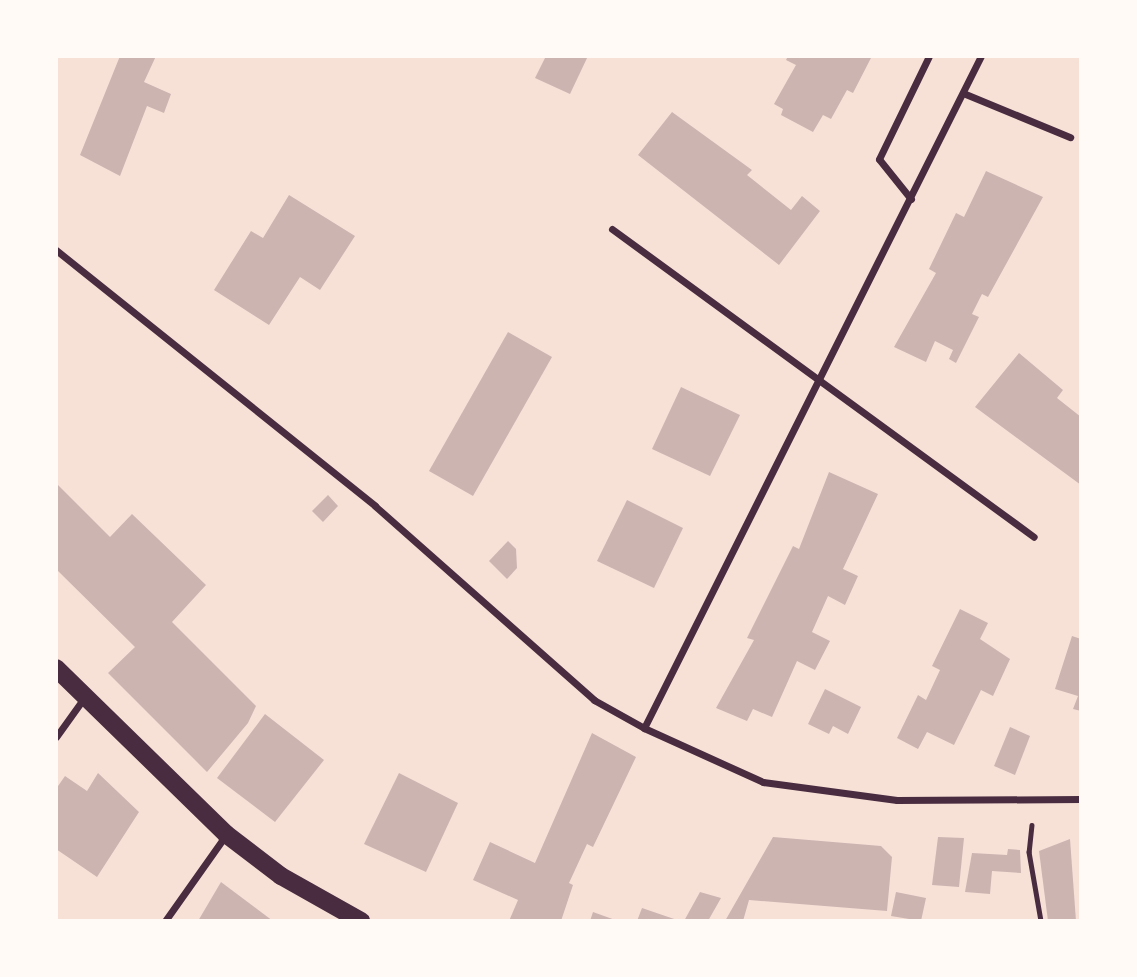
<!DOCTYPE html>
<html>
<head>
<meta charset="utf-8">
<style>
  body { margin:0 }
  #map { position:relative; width:1137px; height:977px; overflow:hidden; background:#f7e1d7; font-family:"Sofia Sans Condensed",sans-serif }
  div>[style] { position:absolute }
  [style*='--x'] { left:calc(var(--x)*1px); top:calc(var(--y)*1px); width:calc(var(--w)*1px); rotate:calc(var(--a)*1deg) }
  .building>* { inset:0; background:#ccb4b1 }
  .path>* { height:4.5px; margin:-2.25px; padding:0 2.25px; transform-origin:2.25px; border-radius:2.25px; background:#4a2c40 }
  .minor>* { height:7px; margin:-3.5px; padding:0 3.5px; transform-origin:3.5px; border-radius:3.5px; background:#4a2c40 }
  .primary>* { height:18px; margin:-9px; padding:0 9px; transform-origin:9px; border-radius:9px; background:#4a2c40 }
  span { translate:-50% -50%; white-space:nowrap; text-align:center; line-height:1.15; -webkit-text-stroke:5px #fffaf5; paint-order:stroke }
  .frame { position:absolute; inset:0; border:58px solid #fffaf5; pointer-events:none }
</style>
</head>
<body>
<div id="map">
  <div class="building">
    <i style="clip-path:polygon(120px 56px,156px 56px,144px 82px,171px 94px,164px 113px,147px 106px,120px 176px,80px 155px)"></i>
    <i style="clip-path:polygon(546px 56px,588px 56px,570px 94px,535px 78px)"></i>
    <i style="clip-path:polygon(788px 56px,872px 56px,853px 93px,847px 90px,831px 119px,823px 115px,813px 132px,781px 115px,783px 109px,774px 104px,796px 65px,786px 60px)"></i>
    <i style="clip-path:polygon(672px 112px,752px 170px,747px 175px,791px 210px,802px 196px,820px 211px,779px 265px,638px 155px)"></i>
    <i style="clip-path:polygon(986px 171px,1043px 197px,988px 297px,982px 294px,972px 314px,979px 317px,956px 363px,949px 359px,953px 350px,935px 341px,926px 362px,894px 347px,936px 273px,929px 269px,956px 213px,964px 217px)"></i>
    <i style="clip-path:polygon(289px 195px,355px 236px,320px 290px,300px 277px,269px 325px,214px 290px,251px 231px,263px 238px)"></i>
    <i style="clip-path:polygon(508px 332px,552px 357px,473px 496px,429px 471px)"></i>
    <i style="clip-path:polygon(1019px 353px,1063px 390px,1057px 398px,1081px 417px,1081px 485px,975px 407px)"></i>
    <i style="clip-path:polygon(681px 387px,740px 415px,710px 476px,652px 449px)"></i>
    <i style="clip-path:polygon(829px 472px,878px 494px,843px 569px,858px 576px,845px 605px,828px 596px,812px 632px,830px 641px,815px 670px,797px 661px,772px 717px,753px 709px,747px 721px,716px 708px,754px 640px,747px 638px,793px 546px,799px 549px)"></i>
    <i style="clip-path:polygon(56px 483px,110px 537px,132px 514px,206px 585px,172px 622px,256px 706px,248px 723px,207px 772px,108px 673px,135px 647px,56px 569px)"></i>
    <i style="clip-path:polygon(328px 495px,338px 506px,323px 522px,312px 511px)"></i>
    <i style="clip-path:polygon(627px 500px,683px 528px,654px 588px,597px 561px)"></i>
    <i style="clip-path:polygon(508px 541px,516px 549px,517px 568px,507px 579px,489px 561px)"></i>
    <i style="clip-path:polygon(960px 609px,988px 623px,980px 639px,1010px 659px,993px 696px,981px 690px,954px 745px,927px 732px,918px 749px,897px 738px,918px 695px,926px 700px,940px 670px,932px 666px)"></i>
    <i style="clip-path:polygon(1072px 636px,1081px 639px,1081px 711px,1073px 709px,1078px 696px,1055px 689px)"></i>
    <i style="clip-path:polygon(825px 689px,861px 707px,848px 734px,833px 726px,829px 734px,808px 724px)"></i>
    <i style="clip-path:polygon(265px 714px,324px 760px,275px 822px,217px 778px)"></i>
    <i style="clip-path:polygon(1010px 727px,1030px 736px,1015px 775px,994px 766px)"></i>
    <i style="clip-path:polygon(592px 733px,636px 757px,593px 847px,587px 844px,569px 883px,573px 885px,561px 921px,509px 921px,518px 900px,473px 880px,490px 842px,535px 863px)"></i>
    <i style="clip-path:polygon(98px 773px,139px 812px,97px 877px,56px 849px,56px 789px,65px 776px,87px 791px)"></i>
    <i style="clip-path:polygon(399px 773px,458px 803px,426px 872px,364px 844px)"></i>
    <i style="clip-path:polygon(773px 837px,881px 846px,892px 857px,887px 911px,749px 900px,743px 921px,725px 921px)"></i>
    <i style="clip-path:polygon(938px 837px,964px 838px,959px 887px,932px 885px)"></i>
    <i style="clip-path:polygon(1070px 839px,1076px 921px,1048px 921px,1039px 851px)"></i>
    <i style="clip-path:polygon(1008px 849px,1020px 850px,1021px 873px,992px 871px,990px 894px,965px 892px,972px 853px,1007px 855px)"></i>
    <i style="clip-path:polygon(221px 882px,273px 921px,198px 921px)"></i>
    <i style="clip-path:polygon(700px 892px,721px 898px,708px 921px,684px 921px)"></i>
    <i style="clip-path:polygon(896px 892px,926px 898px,921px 921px,891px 916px)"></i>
    <i style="clip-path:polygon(642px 908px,680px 921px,637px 921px)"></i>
    <i style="clip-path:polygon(593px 912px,618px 921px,590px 921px)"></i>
  </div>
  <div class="path">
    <i style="--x:1032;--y:825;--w:27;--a:96"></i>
    <i style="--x:1029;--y:852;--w:70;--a:80.1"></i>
  </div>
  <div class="minor">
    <i style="--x:963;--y:93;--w:116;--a:22.4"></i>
    <i style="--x:911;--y:199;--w:51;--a:-128.7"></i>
    <i style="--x:879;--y:159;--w:114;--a:-64.1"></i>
    <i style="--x:612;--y:229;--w:522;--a:36.12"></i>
    <i style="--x:56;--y:250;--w:409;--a:38.7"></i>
    <i style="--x:375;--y:506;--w:293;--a:41.5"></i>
    <i style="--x:594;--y:700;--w:57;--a:29.2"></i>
    <i style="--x:644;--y:728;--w:131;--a:24.4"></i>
    <i style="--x:763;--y:782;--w:135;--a:7.7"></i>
    <i style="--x:897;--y:800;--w:184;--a:-0.3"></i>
    <i style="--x:644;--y:728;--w:752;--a:-63.37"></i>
    <i style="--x:56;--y:737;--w:48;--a:-54.3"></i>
    <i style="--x:165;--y:921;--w:105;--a:-54.7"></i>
  </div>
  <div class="primary">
    <i style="--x:56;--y:668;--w:238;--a:44.3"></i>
    <i style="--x:226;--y:834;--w:69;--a:37.4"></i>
    <i style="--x:281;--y:876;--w:92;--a:29.4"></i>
  </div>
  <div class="frame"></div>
</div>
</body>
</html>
